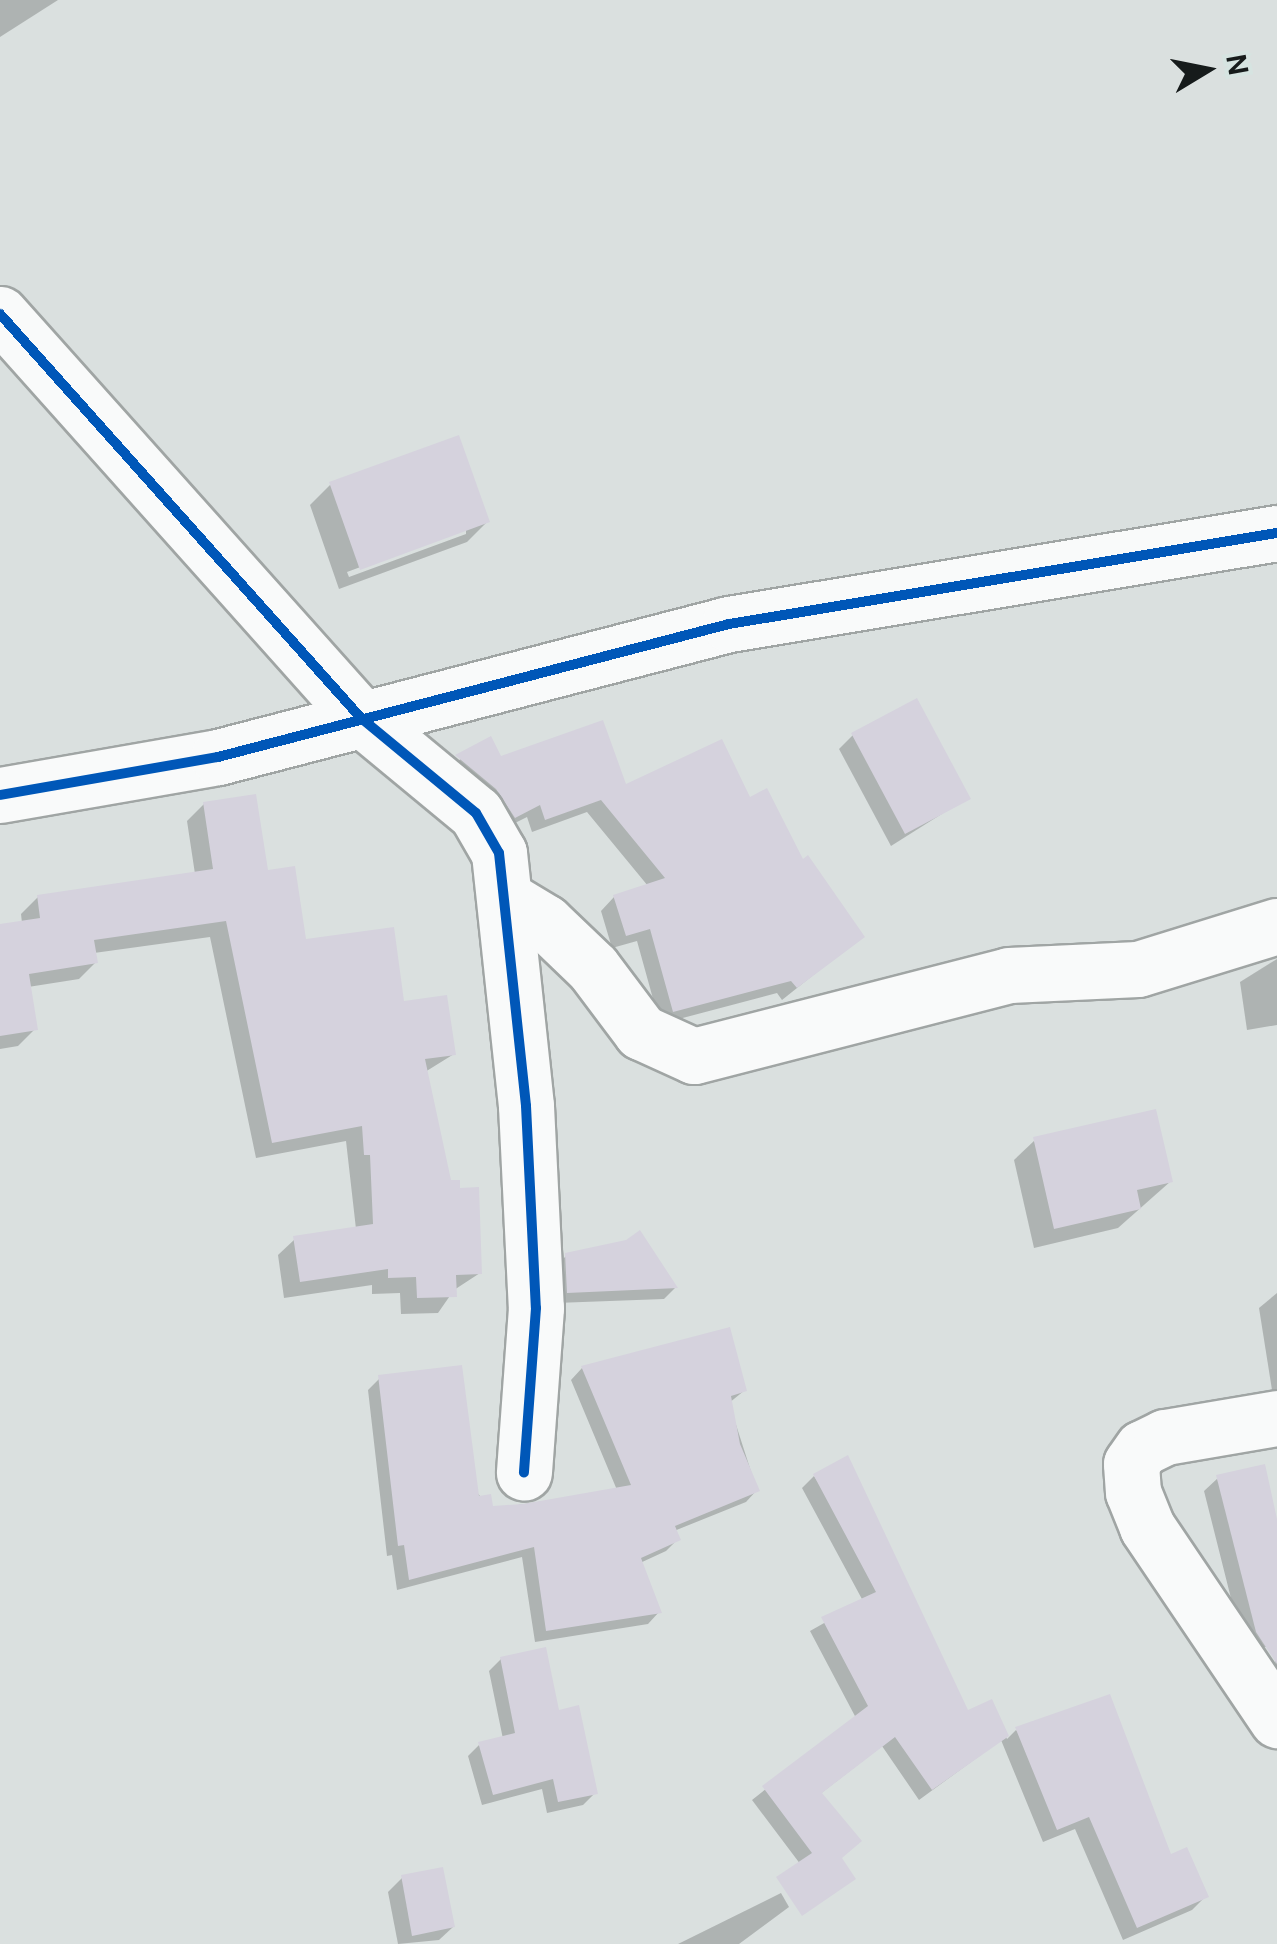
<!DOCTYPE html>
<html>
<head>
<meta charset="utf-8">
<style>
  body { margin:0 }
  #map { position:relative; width:1277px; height:1944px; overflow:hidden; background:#dae0df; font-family:"DM Sans",sans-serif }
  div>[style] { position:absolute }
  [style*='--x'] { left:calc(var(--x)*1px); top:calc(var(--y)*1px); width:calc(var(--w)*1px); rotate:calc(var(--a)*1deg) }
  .shadow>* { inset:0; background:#0003 }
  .building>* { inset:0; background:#d5d2dd }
  .roads { filter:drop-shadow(2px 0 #a0a5a4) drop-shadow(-2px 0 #a0a5a4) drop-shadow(0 2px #a0a5a4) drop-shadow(0 -2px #a0a5a4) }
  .minor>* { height:55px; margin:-27.5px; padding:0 27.5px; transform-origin:27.5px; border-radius:27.5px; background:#f9fafa }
  .cycleway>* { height:10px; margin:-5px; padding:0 5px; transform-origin:5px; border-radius:5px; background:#0057b8 }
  span { translate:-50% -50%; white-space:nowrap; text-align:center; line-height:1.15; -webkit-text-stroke:8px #d6e4e1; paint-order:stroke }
  .north { position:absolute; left:1157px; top:20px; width:100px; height:100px; -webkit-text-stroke:8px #d6e4e1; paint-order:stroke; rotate:80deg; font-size:28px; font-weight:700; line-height:40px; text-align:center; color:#161b1b }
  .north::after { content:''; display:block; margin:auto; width:35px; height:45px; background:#161b1b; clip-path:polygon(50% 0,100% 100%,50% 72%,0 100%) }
</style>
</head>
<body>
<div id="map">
  <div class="shadow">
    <i style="clip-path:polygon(0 0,58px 0,0 37px)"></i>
    <i style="clip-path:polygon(evenodd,330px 485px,488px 521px,467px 542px,339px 589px,310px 505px,330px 485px,466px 528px,466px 534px,349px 577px,347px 572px,466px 528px)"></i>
    <i style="clip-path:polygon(853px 735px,967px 798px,891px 846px,839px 749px)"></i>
    <i style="clip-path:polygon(490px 740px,500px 759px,624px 787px,749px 801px,862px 936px,782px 1000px,777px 993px,660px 1024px,637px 941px,612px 948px,601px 911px,614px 897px,648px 886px,587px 812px,532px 832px,527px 817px,501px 830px,444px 770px)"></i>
    <i style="clip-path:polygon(204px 804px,266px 872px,304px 942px,402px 1004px,454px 1054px,425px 1072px,449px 1183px,480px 1273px,454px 1290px,438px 1313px,401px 1314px,400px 1293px,372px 1294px,372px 1285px,284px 1298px,278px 1255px,295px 1239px,356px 1229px,346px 1141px,256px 1158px,210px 937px,94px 953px,96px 962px,79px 979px,28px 987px,35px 1029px,18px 1046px,0 1049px,0 927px,22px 923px,21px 914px,38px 897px,195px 874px,187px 821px)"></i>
    <i style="clip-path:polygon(1277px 959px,1277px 1025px,1247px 1030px,1240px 982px)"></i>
    <i style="clip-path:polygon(1035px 1140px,1171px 1181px,1118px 1228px,1034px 1248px,1014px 1160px)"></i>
    <i style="clip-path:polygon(566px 1256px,675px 1288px,664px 1299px,556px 1303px,554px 1268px)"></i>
    <i style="clip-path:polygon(1277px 1293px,1277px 1389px,1272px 1390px,1259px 1308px)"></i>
    <i style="clip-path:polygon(582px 1368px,745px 1390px,729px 1403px,757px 1490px,746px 1502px,674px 1531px,678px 1539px,666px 1551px,640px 1563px,659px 1612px,648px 1624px,535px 1642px,522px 1557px,397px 1590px,392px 1555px,387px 1556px,368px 1390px,380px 1378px,491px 1509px,617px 1490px,571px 1380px)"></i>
    <i style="clip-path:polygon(814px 1476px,967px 1713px,991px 1702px,1007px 1739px,1016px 1730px,1170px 1857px,1206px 1896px,1192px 1910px,1123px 1940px,1075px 1829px,1043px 1842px,1001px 1740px,919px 1800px,882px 1746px,820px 1794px,813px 1881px,752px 1800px,856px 1718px,810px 1631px,863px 1601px,802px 1488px)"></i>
    <i style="clip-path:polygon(1218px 1478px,1277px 1531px,1277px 1675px,1273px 1645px,1247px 1652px,1243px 1646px,1204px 1491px)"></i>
    <i style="clip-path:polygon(501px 1659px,558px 1713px,595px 1793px,583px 1805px,547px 1813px,542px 1789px,482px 1805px,468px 1756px,480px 1744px,503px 1739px,489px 1671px)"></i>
    <i style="clip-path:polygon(402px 1878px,453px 1927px,439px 1940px,398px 1944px,388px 1892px)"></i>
    <i style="clip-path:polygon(781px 1893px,789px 1907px,739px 1944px,678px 1944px)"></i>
  </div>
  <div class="building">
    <i style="clip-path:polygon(459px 435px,490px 522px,360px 570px,329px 482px)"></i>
    <i style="clip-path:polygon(917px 698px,971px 799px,905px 834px,851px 733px)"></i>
    <i style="clip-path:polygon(603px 720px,626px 784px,722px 739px,750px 797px,767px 788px,803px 859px,808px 855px,865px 937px,797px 988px,791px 981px,673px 1012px,650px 929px,626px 936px,613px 895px,665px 878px,601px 800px,545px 820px,540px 805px,515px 818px,496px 789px,455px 755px,491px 736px,501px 756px)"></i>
    <i style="clip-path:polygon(256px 794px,268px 870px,295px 866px,306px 939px,394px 927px,404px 1001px,447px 995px,456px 1055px,425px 1059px,451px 1180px,460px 1180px,460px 1188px,479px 1187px,482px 1274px,456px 1275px,457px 1297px,417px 1298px,416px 1277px,388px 1278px,388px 1269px,300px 1282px,293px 1236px,373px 1224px,370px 1155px,364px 1155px,362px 1126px,272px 1143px,226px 921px,94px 940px,98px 963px,29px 974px,38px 1030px,0 1036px,0 924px,40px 918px,37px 895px,213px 869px,203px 802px)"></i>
    <i style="clip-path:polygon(1156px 1109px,1173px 1182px,1137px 1190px,1141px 1209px,1054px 1229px,1033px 1137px)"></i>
    <i style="clip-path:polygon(640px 1230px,678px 1288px,567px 1293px,565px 1253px,626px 1240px)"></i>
    <i style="clip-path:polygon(730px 1327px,747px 1391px,731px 1396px,740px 1444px,760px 1491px,675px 1526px,681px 1540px,641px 1558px,662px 1613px,546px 1631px,534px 1547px,409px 1580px,404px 1545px,398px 1546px,378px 1375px,462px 1365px,479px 1496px,491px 1494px,493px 1506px,523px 1504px,631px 1485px,581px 1366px)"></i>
    <i style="clip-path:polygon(848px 1455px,968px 1710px,992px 1699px,1009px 1736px,932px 1790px,895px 1737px,822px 1793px,862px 1841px,842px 1858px,856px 1879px,802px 1916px,776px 1877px,812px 1853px,762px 1786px,868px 1706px,821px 1617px,876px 1592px,813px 1474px)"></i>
    <i style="clip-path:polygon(1265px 1464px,1277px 1519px,1277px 1664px,1256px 1632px,1216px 1475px)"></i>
    <i style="clip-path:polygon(546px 1647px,559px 1710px,579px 1705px,598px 1794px,558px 1802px,553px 1779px,493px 1795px,478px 1742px,515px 1733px,500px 1657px)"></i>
    <i style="clip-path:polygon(1110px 1694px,1171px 1854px,1187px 1847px,1209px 1897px,1137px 1928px,1089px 1817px,1057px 1830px,1015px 1727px)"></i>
    <i style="clip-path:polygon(443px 1867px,455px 1927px,412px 1936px,401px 1875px)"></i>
  </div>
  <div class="roads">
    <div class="minor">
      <i style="--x:0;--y:314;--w:542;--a:48.22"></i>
      <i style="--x:361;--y:718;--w:149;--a:39.6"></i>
      <i style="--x:476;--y:813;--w:46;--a:60.1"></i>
      <i style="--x:499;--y:853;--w:254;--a:83.9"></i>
      <i style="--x:526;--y:1106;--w:202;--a:87.2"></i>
      <i style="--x:536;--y:1308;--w:165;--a:94.2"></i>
      <i style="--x:0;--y:795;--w:221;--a:-9.9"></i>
      <i style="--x:218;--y:757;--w:528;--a:-14.59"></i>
      <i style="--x:729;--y:624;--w:556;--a:-9.43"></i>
      <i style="--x:505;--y:898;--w:47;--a:31"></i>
      <i style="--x:545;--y:922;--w:66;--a:43.8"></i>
      <i style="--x:593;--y:968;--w:80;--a:53.1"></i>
      <i style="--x:641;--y:1032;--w:58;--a:24.4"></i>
      <i style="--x:694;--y:1056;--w:325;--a:-14.4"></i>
      <i style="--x:1009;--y:975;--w:129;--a:-2.7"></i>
      <i style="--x:1138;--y:969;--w:145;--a:-17.2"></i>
      <i style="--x:1277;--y:1418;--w:114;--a:170.4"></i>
      <i style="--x:1165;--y:1437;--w:25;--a:154"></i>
      <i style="--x:1142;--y:1448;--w:19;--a:125"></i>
      <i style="--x:1131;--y:1464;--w:28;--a:86"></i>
      <i style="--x:1133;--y:1492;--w:38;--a:68"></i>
      <i style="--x:1147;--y:1527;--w:233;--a:56"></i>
    </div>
  </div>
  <div class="cycleway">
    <i style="--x:0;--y:314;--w:542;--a:48.22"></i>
    <i style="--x:361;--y:718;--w:149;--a:39.6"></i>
    <i style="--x:476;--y:813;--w:46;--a:60.1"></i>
    <i style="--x:499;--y:853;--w:254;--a:83.9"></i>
    <i style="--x:526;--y:1106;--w:202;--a:87.2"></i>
    <i style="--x:536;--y:1308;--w:165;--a:94.2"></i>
    <i style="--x:0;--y:795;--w:221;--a:-9.9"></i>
    <i style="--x:218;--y:757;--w:528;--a:-14.59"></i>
    <i style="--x:729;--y:624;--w:556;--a:-9.43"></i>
  </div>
  <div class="north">N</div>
</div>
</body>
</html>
